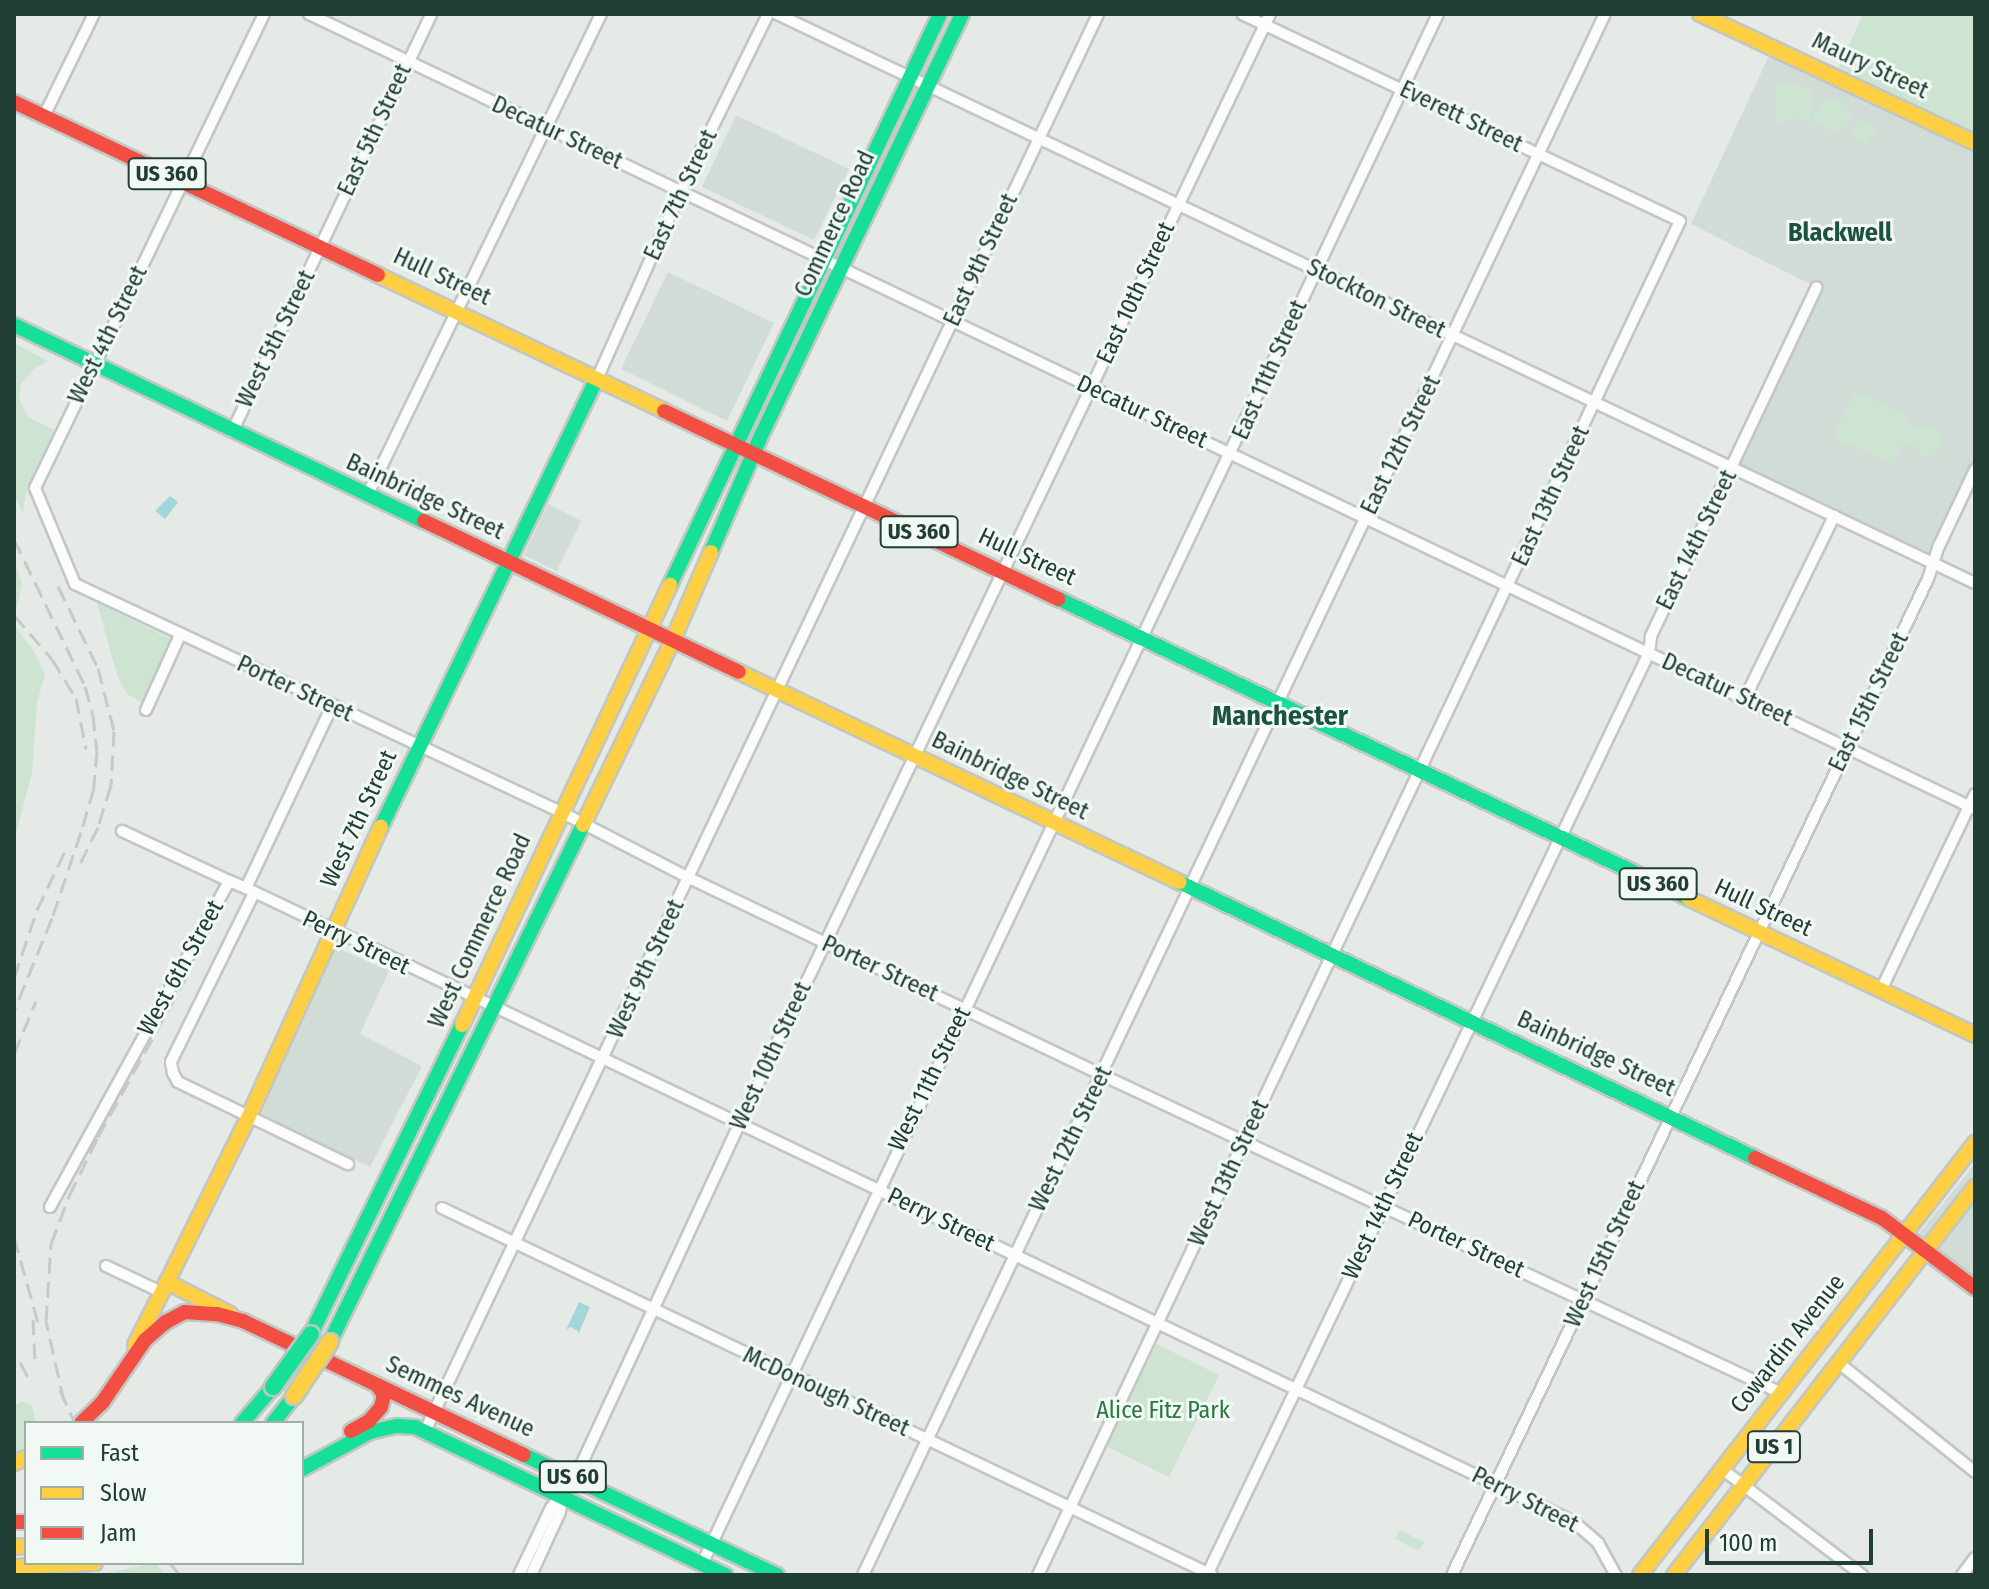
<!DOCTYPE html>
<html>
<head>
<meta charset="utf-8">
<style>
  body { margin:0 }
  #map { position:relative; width:1989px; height:1589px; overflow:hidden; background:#e5eae7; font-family:"Fira Sans Condensed",sans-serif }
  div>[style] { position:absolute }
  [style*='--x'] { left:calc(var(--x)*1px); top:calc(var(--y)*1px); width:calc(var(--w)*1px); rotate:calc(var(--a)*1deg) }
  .built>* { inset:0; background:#d2dcd7 }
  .green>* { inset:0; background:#cde4d2 }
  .water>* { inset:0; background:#a3d6da }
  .roads { filter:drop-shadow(2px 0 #c2c7c4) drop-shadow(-2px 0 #c2c7c4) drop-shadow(0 2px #c2c7c4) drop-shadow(0 -2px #c2c7c4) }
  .street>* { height:10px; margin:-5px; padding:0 5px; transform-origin:5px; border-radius:5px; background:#fbfcfb }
  .fast>* { height:14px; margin:-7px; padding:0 7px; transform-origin:7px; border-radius:7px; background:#16e098 }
  .slow>* { height:14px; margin:-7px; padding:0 7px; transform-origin:7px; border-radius:7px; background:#ffcf43 }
  .jam>* { height:14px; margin:-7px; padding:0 7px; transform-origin:7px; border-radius:7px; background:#f24e42 }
  .rail>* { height:3px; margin-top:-1.5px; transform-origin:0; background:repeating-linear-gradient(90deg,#c6cbc9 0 16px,transparent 0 24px) }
  .bridges { filter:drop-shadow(2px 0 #bcc6c2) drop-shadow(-2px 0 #bcc6c2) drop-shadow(0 2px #bcc6c2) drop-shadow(0 -2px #bcc6c2) }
  .fast-bridge>* { height:16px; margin:-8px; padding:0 8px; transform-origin:8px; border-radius:8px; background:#16e098 }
  .slow-bridge>* { height:16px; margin:-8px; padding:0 8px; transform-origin:8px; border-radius:8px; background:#ffcf43 }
  span { translate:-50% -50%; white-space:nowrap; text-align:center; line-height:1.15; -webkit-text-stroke:6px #f2f9f5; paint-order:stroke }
  .shield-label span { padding:2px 6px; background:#f2f9f5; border:2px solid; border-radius:6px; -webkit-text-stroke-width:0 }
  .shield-label { font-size:22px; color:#213e34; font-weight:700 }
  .street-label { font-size:24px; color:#213e34 }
  .park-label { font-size:24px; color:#297742 }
  .neighbourhood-label { font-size:26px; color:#1c5241; font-weight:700 }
  .quarter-label { font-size:28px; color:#1c5241; font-weight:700 }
  .frame { position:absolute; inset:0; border:16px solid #213e34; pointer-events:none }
  .legend { position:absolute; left:24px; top:1421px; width:280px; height:144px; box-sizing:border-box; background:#f2f9f5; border:2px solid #9eaea8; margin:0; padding:10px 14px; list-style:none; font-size:24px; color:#213e34 }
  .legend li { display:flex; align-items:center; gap:16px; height:40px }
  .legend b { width:40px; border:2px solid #9eaea8 }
  .scale { position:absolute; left:1705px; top:1529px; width:168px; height:36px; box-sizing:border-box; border:4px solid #213e34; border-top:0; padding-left:10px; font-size:24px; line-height:28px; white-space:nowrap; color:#213e34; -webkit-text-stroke:6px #f2f9f5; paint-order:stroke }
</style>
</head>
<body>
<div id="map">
  <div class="built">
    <i style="clip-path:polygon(1773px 47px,1975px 143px,1975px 470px,1933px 563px,1732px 467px,1816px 287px,1691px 224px)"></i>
    <i style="clip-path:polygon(736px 115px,849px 169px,814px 240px,702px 187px)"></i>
    <i style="clip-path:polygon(668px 272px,774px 323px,727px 421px,621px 369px)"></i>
    <i style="clip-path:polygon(548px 504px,581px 521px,557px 571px,524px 555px)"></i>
    <i style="clip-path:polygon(333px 946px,389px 971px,360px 1034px,422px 1066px,370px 1167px,257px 1113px)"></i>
    <i style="clip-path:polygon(1975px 1164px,1975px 1285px,1916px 1237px)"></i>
  </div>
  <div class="green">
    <i style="clip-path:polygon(1863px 14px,1975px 14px,1975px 143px,1835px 76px)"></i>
    <i style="clip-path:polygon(1775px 82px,1811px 88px,1811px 119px,1822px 103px,1831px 99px,1846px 104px,1853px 118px,1836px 134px,1817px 122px,1798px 119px,1775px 123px)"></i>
    <i style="clip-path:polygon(1862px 119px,1877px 129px,1865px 145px,1849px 132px)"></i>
    <i style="clip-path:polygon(14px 343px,48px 361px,34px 369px,21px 384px,19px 399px,28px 417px,55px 430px,26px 493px,23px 513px,14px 495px)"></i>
    <i style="clip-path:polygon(1854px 391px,1909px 417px,1906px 423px,1917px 428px,1927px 425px,1936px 429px,1942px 438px,1940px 449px,1932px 456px,1922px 456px,1911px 444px,1903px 445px,1893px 464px,1833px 437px)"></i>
    <i style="clip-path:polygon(14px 560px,22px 584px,14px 619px)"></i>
    <i style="clip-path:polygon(97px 603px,171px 639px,143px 703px,127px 694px,118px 678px)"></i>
    <i style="clip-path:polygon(14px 625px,34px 651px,45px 675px,37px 702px,32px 773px,14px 841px)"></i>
    <i style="clip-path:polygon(1157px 1344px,1219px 1375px,1169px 1477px,1106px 1446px)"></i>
    <i style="clip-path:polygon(22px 1401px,32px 1406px,36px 1423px,26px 1423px,26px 1449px,14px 1455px,14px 1406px)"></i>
    <i style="clip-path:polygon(1400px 1530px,1424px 1542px,1419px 1551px,1395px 1539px)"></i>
    <i style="clip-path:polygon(155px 1563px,166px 1575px,97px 1575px)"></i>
  </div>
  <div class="water">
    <i style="clip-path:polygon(170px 496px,178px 502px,165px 519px,155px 511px)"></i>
    <i style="clip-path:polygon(579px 1302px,590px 1307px,578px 1335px,578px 1331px,570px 1327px,566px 1330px)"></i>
  </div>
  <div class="roads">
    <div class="street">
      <i style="--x:264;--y:14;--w:526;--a:115.79"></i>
      <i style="--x:35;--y:488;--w:104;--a:67.4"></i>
      <i style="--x:75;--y:584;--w:539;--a:25.14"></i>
      <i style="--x:563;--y:813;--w:142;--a:27.3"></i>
      <i style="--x:689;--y:878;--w:458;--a:25.5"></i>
      <i style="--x:1102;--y:1075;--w:750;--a:25.1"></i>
      <i style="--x:309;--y:14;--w:1846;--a:25.51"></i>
      <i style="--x:777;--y:14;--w:1326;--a:25.41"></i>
      <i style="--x:44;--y:116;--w:114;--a:-63.9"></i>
      <i style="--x:597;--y:379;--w:206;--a:-65.9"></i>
      <i style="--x:681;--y:191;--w:197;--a:-63.8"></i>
      <i style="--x:232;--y:432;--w:463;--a:-64.5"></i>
      <i style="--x:367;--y:496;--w:536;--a:-64.1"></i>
      <i style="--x:1745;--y:698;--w:203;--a:-63.9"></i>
      <i style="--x:146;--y:710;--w:82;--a:-65.6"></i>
      <i style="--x:122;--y:831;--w:118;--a:25"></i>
      <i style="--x:246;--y:888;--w:1472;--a:25.52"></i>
      <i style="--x:1574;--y:1522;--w:32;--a:41"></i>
      <i style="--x:1598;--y:1543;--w:37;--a:61"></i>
      <i style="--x:254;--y:893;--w:188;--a:116.2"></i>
      <i style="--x:171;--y:1062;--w:11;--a:80"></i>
      <i style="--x:173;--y:1073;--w:10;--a:61"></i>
      <i style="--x:178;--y:1082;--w:189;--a:25.8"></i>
      <i style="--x:1881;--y:990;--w:217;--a:-64.4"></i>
      <i style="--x:50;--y:1207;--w:372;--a:-61.2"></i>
      <i style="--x:229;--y:881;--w:18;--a:22"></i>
      <i style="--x:246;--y:888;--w:201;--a:-64.7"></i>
      <i style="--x:442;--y:1208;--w:853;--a:25.48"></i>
      <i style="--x:106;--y:1266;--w:61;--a:25.3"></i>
      <i style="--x:1839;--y:1363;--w:174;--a:38.7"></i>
      <i style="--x:425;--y:1431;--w:1569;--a:-64.59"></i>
      <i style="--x:1722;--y:1469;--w:176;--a:37.1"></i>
      <i style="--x:702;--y:1564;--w:1716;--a:-64.6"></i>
      <i style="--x:519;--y:1575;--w:74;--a:-64.5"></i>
      <i style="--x:551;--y:1508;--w:38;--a:-51"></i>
      <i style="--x:575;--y:1478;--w:491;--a:-65.1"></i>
      <i style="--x:782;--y:1033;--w:1130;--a:-64.41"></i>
      <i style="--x:531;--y:1575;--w:69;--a:-65.3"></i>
      <i style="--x:560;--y:1512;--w:15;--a:-82"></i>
      <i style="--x:863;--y:1575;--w:1728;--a:-64.58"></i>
      <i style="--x:1038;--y:1575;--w:1498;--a:-64.63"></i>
      <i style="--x:1680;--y:221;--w:484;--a:-154.7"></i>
      <i style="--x:1207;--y:1575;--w:1022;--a:-64.39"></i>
      <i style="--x:1649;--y:653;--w:17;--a:-83"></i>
      <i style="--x:1651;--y:636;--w:386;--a:-64.6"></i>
      <i style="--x:1452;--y:1575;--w:1104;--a:-64.46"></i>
      <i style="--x:1928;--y:579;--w:35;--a:-72"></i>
      <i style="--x:1939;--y:546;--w:84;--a:-64.7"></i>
      <i style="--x:1962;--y:1575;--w:21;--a:-53"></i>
    </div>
    <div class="fast">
      <i style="--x:14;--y:325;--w:454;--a:25.6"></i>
      <i style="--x:711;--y:552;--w:124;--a:-66.7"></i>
      <i style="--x:760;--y:438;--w:470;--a:-64.5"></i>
      <i style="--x:670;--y:585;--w:632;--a:-64.69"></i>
      <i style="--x:1059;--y:599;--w:696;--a:25.42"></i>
      <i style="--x:381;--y:827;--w:497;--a:-64.3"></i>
      <i style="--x:1179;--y:882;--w:639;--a:25.6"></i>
      <i style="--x:311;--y:1334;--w:344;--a:-64"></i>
      <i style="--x:330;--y:1342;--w:576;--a:-63.92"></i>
      <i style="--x:242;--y:1423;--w:48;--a:-49.3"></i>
      <i style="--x:273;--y:1423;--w:34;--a:-52"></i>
      <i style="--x:524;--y:1455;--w:280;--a:25.4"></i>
      <i style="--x:302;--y:1469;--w:77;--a:-28.6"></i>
      <i style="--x:370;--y:1432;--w:28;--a:-13"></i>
      <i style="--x:397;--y:1426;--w:18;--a:3"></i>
      <i style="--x:415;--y:1427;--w:344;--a:25.5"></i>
    </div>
    <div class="slow">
      <i style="--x:1700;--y:14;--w:304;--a:25.1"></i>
      <i style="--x:378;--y:275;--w:317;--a:25.4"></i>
      <i style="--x:739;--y:672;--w:488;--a:25.5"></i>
      <i style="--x:583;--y:825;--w:203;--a:-64.1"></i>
      <i style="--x:672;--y:642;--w:98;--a:-66.6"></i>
      <i style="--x:1688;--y:898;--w:318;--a:25.5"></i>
      <i style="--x:462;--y:1025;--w:487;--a:-64.7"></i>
      <i style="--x:230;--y:1314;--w:71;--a:-153.1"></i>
      <i style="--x:167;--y:1282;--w:185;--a:-63.7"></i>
      <i style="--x:249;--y:1116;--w:318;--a:-65.5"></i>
      <i style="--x:135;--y:1345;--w:71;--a:-63.1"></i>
      <i style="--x:14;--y:1463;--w:13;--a:-23"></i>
      <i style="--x:14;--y:1547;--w:12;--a:-5"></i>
      <i style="--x:14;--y:1567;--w:81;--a:-2.8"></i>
      <i style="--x:1640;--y:1575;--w:547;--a:-52.21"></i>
      <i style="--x:1674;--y:1575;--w:491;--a:-52.2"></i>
    </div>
    <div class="jam">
      <i style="--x:14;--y:102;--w:403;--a:25.4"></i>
      <i style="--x:664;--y:411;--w:437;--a:25.5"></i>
      <i style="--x:424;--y:521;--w:349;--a:25.6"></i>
      <i style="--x:1755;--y:1158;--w:140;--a:25.3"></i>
      <i style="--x:1882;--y:1218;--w:116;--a:37"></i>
      <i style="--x:81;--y:1423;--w:29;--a:-44"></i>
      <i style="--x:102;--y:1403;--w:76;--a:-55.7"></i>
      <i style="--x:145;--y:1340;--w:28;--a:-41"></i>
      <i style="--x:166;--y:1322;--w:21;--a:-28"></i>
      <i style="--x:185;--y:1312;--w:32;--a:4"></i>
      <i style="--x:217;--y:1314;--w:27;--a:15"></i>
      <i style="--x:243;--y:1321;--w:311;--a:25.5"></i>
      <i style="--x:351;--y:1431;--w:21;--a:-29"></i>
      <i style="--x:369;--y:1421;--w:18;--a:-49"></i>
      <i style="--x:381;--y:1407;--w:12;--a:-76"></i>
      <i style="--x:384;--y:1395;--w:12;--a:-125"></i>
      <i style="--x:14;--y:1522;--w:12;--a:0"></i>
    </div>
  </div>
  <div class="rail">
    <i style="--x:14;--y:539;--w:163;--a:64.2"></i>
    <i style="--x:85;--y:686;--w:30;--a:75"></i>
    <i style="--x:93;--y:715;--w:36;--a:84"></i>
    <i style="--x:97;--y:751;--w:37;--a:95"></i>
    <i style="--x:94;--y:788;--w:46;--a:106.5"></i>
    <i style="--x:81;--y:832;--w:91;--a:108.6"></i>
    <i style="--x:52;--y:918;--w:100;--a:112.2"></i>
    <i style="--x:58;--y:586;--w:91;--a:64"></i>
    <i style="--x:98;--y:668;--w:65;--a:75.7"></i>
    <i style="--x:114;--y:731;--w:54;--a:93.2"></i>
    <i style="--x:111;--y:785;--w:44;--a:107.2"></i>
    <i style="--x:98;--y:827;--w:41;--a:115.9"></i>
    <i style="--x:14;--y:615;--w:58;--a:49.2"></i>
    <i style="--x:52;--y:659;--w:46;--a:58.4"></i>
    <i style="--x:76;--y:698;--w:52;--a:78.9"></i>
    <i style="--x:14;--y:978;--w:72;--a:-71.3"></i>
    <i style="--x:37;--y:910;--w:68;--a:-64.6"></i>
    <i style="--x:14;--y:1054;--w:57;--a:-67.5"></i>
    <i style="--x:14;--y:1237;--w:92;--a:74.3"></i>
    <i style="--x:33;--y:1319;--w:43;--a:87.3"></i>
    <i style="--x:20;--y:1362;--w:21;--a:62"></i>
    <i style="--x:60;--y:1390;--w:36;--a:66"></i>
    <i style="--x:64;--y:1401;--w:82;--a:-102.7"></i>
    <i style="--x:46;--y:1321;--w:77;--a:-86.3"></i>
    <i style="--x:51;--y:1244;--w:51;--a:-69.4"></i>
    <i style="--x:69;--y:1196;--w:66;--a:-63.8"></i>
    <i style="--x:98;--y:1137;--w:191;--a:-61.1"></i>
    <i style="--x:170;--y:1563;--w:16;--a:50"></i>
  </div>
  <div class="bridges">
    <div class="fast-bridge">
      <i style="--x:273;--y:1387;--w:65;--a:-54.4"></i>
    </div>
    <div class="slow-bridge">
      <i style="--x:294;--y:1396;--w:65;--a:-56.3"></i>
    </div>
  </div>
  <div class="shield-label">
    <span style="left:167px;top:174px">US 360</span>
    <span style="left:919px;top:532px">US 360</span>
    <span style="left:1658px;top:884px">US 360</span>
    <span style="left:1774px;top:1447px">US 1</span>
    <span style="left:573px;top:1477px">US 60</span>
  </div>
  <div class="street-label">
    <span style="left:1870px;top:66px;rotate:25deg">Maury Street</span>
    <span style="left:1461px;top:117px;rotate:26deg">Everett Street</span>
    <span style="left:375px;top:130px;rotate:-65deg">East 5th Street</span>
    <span style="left:557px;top:133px;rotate:25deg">Decatur Street</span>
    <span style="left:681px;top:195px;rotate:-65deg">East 7th Street</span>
    <span style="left:835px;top:224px;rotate:-65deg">Commerce Road</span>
    <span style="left:981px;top:260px;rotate:-65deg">East 9th Street</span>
    <span style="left:442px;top:277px;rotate:25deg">Hull Street</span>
    <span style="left:1136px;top:293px;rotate:-65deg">East 10th Street</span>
    <span style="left:1376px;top:299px;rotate:26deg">Stockton Street</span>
    <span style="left:108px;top:335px;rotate:-64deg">West 4th Street</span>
    <span style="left:276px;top:339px;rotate:-64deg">West 5th Street</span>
    <span style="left:1270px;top:370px;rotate:-66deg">East 11th Street</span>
    <span style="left:1142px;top:412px;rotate:25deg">Decatur Street</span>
    <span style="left:1401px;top:445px;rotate:-64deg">East 12th Street</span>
    <span style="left:1551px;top:496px;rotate:-65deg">East 13th Street</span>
    <span style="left:425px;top:497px;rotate:25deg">Bainbridge Street</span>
    <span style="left:1697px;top:540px;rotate:-64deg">East 14th Street</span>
    <span style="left:1027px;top:557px;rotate:25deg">Hull Street</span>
    <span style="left:295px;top:689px;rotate:25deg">Porter Street</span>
    <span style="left:1727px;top:690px;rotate:25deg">Decatur Street</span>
    <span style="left:1869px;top:702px;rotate:-64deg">East 15th Street</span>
    <span style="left:1010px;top:776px;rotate:26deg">Bainbridge Street</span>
    <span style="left:359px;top:819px;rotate:-65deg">West 7th Street</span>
    <span style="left:1763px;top:908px;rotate:25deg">Hull Street</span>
    <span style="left:480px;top:931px;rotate:-65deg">West Commerce Road</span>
    <span style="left:356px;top:943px;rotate:26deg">Perry Street</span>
    <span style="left:181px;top:968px;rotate:-61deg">West 6th Street</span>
    <span style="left:646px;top:969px;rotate:-65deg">West 9th Street</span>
    <span style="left:880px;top:969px;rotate:25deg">Porter Street</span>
    <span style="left:1596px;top:1054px;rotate:25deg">Bainbridge Street</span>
    <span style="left:771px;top:1056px;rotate:-65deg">West 10th Street</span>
    <span style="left:930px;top:1079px;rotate:-64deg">West 11th Street</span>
    <span style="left:1071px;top:1139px;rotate:-64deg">West 12th Street</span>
    <span style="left:1229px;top:1173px;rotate:-65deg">West 13th Street</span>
    <span style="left:1383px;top:1206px;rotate:-65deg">West 14th Street</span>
    <span style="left:941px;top:1220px;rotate:26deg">Perry Street</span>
    <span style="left:1466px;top:1245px;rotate:25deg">Porter Street</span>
    <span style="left:1605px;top:1254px;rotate:-65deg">West 15th Street</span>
    <span style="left:1788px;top:1344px;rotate:-52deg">Cowardin Avenue</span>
    <span style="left:826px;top:1392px;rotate:25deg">McDonough Street</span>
    <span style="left:460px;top:1397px;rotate:25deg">Semmes Avenue</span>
    <span style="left:1525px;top:1500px;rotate:27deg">Perry Street</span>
  </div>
  <div class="park-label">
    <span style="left:1163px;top:1411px">Alice Fitz Park</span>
  </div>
  <div class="neighbourhood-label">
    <span style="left:1840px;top:233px">Blackwell</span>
  </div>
  <div class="quarter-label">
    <span style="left:1280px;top:716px">Manchester</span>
  </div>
  <div class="frame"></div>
  <ul class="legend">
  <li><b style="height:10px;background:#16e098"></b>Fast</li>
  <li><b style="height:10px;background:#ffcf43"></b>Slow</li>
  <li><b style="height:10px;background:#f24e42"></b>Jam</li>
  </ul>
  <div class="scale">100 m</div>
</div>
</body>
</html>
